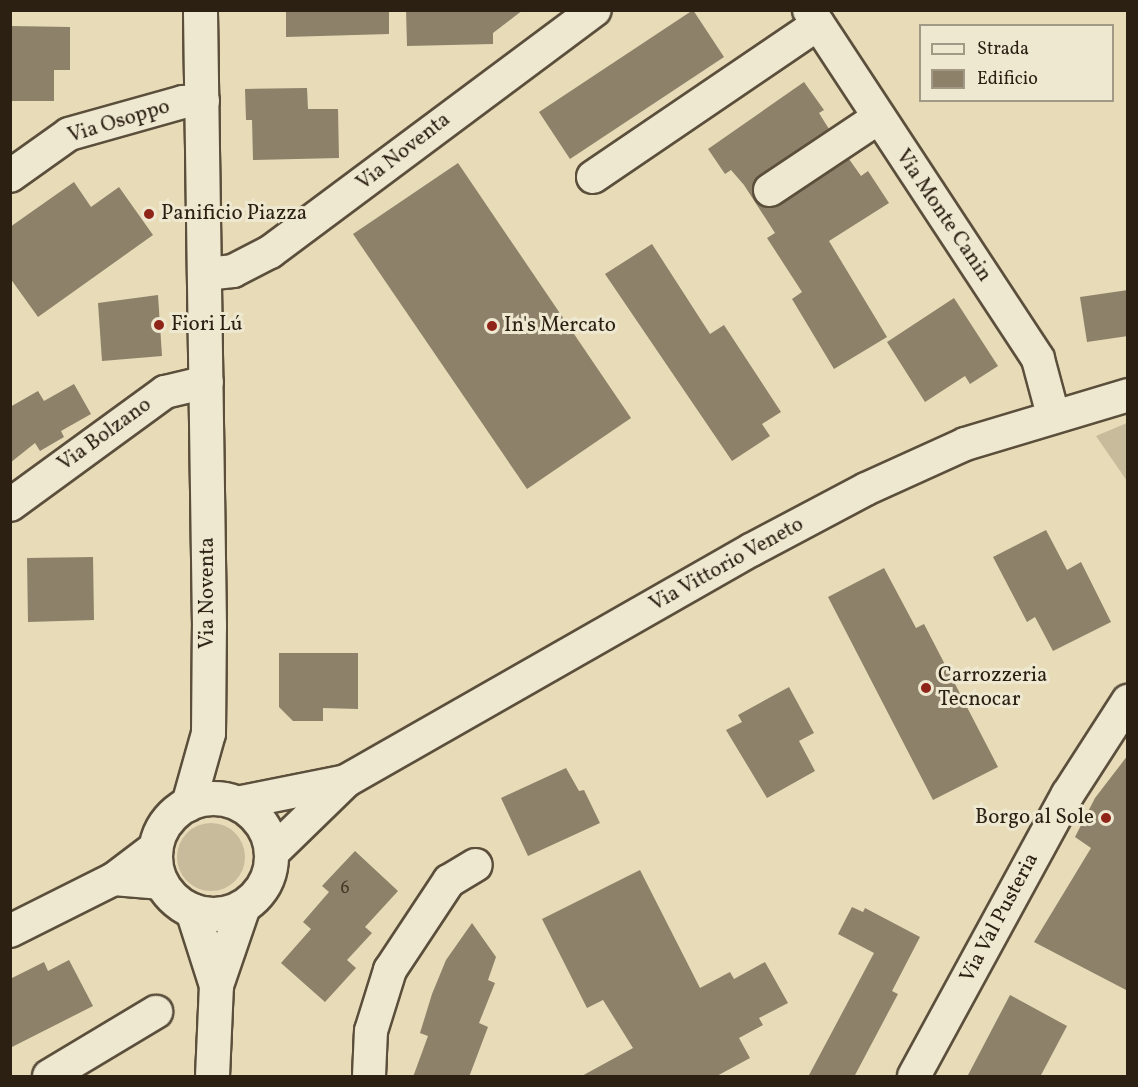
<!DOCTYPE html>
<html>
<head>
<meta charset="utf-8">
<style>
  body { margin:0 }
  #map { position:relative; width:1138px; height:1087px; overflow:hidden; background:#e7dbb8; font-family:Vollkorn,serif }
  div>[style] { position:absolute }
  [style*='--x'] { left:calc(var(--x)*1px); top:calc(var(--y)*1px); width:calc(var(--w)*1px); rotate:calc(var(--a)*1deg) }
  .green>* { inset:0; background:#c7bb9c }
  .round { border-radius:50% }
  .building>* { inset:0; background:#8d8169 }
  .roads { filter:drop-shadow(2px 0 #5b4f3c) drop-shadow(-2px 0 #5b4f3c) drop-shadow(0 2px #5b4f3c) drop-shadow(0 -2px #5b4f3c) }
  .minor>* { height:32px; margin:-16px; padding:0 16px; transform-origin:16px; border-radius:16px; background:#efe8d1 }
  .tertiary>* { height:33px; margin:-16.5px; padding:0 16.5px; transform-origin:16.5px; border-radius:16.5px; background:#efe8d1 }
  .tertiary>.ring { margin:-16.5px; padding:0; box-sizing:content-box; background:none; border:33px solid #efe8d1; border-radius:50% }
  .dots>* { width:16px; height:16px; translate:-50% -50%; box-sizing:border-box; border:3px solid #efe8d1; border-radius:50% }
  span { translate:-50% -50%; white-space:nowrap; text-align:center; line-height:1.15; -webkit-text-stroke:6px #efe8d1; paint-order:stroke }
  .number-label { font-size:18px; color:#443828 }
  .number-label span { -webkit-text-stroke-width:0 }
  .street-label { font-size:21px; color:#2c2013 }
  .poi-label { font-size:21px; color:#2c2013 }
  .left { translate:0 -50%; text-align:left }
  .right { translate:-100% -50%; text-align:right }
  .frame { position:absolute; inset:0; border:12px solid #2c2013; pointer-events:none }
  .legend { position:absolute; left:919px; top:24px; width:195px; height:78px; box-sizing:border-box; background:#efe8d1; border:2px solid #a19885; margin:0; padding:8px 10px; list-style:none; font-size:18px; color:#2c2013 }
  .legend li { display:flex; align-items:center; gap:12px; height:30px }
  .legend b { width:30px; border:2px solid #a19885 }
</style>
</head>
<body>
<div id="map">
  <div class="green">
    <i style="clip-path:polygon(1127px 423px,1127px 481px,1096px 436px)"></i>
    <i class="round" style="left:177px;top:823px;width:68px;height:68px"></i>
  </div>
  <div class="building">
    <i style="clip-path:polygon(286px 10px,389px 10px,389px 34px,286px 37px)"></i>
    <i style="clip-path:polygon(406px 10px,523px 10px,493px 33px,493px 44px,407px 46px)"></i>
    <i style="clip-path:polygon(693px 10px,724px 57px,570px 159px,539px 112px)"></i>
    <i style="clip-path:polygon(10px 26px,70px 27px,70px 70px,54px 70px,54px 101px,10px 101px)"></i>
    <i style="clip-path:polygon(804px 82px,824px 110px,819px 113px,829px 129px,760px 175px,752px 191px,755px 200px,771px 208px,779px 205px,849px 159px,861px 176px,868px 171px,889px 203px,829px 241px,887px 337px,834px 369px,792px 299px,802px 292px,767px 238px,775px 233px,744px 185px,731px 170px,725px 174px,708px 149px)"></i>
    <i style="clip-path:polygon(307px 88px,308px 109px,338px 109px,339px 158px,253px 160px,252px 120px,246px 120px,245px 89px)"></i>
    <i style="clip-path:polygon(458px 163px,631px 418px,527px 489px,353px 234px)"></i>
    <i style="clip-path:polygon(74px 182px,91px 207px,119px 187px,153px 235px,38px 317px,10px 278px,10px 227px)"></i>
    <i style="clip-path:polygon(652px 244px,710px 334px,724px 325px,781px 412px,762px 424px,770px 436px,732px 461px,605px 274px)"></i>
    <i style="clip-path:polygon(1128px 290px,1128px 336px,1087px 342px,1080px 297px)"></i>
    <i style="clip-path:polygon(158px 295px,162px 356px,102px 361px,98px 303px)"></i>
    <i style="clip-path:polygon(954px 298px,998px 366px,970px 384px,965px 376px,925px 402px,887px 342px)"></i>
    <i style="clip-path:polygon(74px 384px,91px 414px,61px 431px,64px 437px,40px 451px,35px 443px,10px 463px,10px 407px,38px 391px,44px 401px)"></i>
    <i style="clip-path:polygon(1046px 530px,1067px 570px,1081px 562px,1111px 622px,1053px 651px,1035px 617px,1027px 622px,993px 557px)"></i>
    <i style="clip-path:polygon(93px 557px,94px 620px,28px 622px,27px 558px)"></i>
    <i style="clip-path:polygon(884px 568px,916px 628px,924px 624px,998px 767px,933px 800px,828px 597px)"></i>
    <i style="clip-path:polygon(279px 653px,358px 653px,358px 709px,323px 708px,323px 721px,293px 721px,279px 707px)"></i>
    <i style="clip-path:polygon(789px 687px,814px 733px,799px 741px,815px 771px,767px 798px,726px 730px,742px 722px,738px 715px)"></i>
    <i style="clip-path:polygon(1128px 755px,1128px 991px,1034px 942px,1091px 848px,1075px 837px,1095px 798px)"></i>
    <i style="clip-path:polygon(566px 768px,579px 791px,584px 790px,600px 823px,528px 856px,501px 798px)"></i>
    <i style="clip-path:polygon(355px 851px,398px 891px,365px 927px,372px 933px,347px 960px,356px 968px,325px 1002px,281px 963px,311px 929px,303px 922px,329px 892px,322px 886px)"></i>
    <i style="clip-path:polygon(640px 870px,700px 988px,730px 972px,734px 979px,765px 962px,788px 1003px,759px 1018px,763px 1025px,739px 1038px,750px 1058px,715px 1077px,580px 1077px,633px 1048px,603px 1000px,587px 1008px,542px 919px)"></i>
    <i style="clip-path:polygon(852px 907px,863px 912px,865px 908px,920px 937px,892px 991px,898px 994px,854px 1077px,808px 1077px,874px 953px,838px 934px)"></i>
    <i style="clip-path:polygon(472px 923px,496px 957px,488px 980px,495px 983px,479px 1023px,488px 1027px,469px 1077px,413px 1077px,428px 1036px,420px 1033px,432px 994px,446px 960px)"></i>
    <i style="clip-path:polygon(69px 960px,93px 1006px,10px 1048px,10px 979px,44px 962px,48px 971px)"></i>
    <i style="clip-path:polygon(1010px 995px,1067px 1026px,1040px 1077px,967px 1077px)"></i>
  </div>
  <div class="roads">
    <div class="minor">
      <i style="--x:809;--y:10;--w:417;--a:56.7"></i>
      <i style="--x:1038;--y:359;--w:58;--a:75"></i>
      <i style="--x:10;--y:176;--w:72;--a:-35.4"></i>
      <i style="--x:69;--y:134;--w:118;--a:-15.7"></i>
      <i style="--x:183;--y:102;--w:20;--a:-3"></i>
      <i style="--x:593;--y:177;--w:272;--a:-34.2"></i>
      <i style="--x:770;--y:190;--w:130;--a:-33.7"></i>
      <i style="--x:205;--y:274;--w:28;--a:-6"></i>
      <i style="--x:233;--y:271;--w:42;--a:-27.2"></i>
      <i style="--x:270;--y:252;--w:405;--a:-36.7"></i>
      <i style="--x:10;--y:505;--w:192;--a:-36.1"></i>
      <i style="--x:165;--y:392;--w:43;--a:-13.4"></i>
      <i style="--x:237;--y:803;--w:111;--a:-11.4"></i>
      <i style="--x:271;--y:854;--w:105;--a:-44.2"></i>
      <i style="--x:346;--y:781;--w:466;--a:-29.7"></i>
      <i style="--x:751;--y:550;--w:130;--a:-27.9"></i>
      <i style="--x:866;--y:489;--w:109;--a:-24.4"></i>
      <i style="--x:965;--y:444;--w:170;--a:-16.7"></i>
      <i style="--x:114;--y:879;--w:48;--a:4.8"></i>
      <i style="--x:10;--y:931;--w:116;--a:-26.6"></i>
      <i style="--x:114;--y:879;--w:53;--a:-37.3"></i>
      <i style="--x:49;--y:1076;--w:125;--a:-30.9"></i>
      <i style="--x:369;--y:1076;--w:45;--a:-87.5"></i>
      <i style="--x:371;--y:1031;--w:64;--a:-72.7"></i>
      <i style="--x:390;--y:970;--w:107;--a:-56.5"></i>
      <i style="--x:449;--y:881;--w:31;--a:-31"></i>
      <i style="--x:914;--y:1076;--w:321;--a:-61.4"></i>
      <i style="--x:1068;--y:794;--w:111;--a:-57.2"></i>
    </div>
    <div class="tertiary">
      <i class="ring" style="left:155px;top:798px;width:83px;height:83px"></i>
      <i style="--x:188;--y:804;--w:74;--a:-74.3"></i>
      <i style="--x:208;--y:733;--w:107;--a:-89.5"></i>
      <i style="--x:209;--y:626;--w:616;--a:-90.84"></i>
      <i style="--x:192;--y:910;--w:79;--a:72.3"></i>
      <i style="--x:212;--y:1076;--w:91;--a:-87.5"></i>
      <i style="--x:216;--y:985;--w:83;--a:-71.1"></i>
    </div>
  </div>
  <div class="dots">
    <i style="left:149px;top:214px;background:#8f2418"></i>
    <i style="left:159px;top:325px;background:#8f2418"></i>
    <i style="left:492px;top:326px;background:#8f2418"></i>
    <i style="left:926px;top:688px;background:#8f2418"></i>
    <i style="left:1106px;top:818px;background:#8f2418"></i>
  </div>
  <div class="number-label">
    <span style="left:345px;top:889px">6</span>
  </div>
  <div class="street-label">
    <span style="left:119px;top:122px;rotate:-17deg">Via Osoppo</span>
    <span style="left:404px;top:152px;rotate:-38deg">Via Noventa</span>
    <span style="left:943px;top:216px;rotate:56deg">Via Monte Canin</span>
    <span style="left:105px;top:435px;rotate:-36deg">Via Bolzano</span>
    <span style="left:727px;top:565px;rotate:-29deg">Via Vittorio Veneto</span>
    <span style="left:208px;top:593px;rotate:-90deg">Via Noventa</span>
    <span style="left:1000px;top:918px;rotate:-62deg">Via Val Pusteria</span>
  </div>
  <div class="poi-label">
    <span class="left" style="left:161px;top:214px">Panificio Piazza</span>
    <span class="left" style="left:171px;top:325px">Fiori Lú</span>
    <span class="left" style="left:504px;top:326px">In's Mercato</span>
    <span class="left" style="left:938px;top:688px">Carrozzeria<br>Tecnocar</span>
    <span class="right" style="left:1094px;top:818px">Borgo al Sole</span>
  </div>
  <div class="frame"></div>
  <ul class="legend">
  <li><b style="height:8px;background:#efe8d1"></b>Strada</li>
  <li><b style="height:16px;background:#8d8169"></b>Edificio</li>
  </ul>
</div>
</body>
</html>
